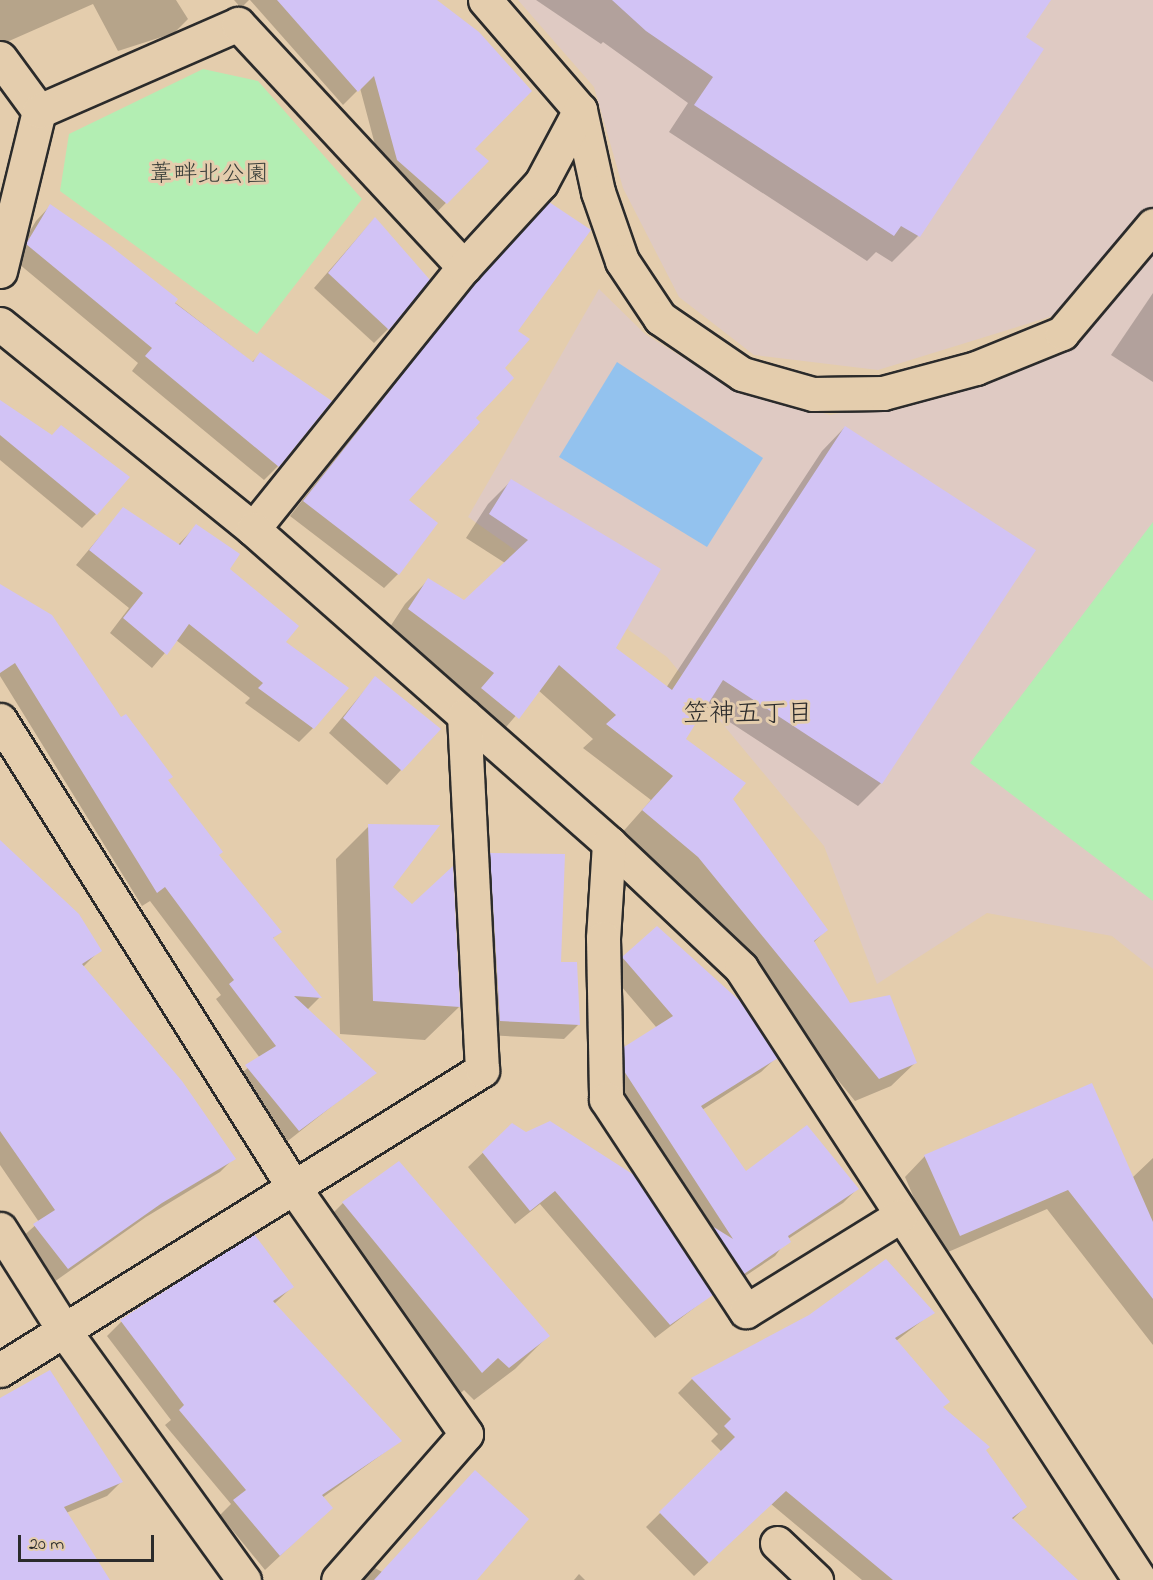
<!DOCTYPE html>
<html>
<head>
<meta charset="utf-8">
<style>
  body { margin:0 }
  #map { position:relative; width:1153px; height:1580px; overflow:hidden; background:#e4cdad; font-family:"Indie Flower","Klee One",sans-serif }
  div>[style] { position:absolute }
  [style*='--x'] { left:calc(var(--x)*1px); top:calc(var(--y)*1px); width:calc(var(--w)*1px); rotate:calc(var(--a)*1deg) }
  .built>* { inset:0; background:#dfcac3 }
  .green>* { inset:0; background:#b3eeb3 }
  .water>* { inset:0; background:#93c2ee }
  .shadow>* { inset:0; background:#0003 }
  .building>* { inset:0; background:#d2c3f5 }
  .roads { filter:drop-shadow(2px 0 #2b2b2b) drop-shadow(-2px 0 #2b2b2b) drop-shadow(0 2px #2b2b2b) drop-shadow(0 -2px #2b2b2b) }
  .street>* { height:33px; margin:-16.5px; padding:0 16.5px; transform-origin:16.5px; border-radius:16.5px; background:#e4cdad }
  span { translate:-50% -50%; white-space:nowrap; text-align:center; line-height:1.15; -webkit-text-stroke:6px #e4cdad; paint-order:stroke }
  .park-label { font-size:24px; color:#393e39 }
  .neighbourhood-label { font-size:26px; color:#2b2b2b }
  .scale { position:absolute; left:18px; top:1535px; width:136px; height:27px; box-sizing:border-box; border:3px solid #2b2b2b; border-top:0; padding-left:8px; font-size:18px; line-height:21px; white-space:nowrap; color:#2b2b2b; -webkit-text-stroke:4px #e4cdad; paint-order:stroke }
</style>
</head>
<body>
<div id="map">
  <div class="built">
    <i style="clip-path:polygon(518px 0,1153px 0,1153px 207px,1056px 315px,878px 370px,754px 355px,679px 297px,623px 188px,594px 87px)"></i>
    <i style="clip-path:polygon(1153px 251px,1153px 969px,1112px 936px,987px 913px,877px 984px,824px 846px,667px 657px,468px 517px,599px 289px,645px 334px,732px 388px,830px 415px,961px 390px,1077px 343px)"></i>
  </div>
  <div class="green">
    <i style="clip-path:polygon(203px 69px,258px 81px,362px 199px,257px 334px,60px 191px,69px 134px)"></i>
    <i style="clip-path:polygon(1153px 522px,1153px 901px,970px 763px)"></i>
  </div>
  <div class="water">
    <i style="clip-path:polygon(617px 362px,763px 458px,707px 547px,559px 457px)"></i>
  </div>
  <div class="shadow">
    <i style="clip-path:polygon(0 0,176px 0,188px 19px,174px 33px,118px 51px,93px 4px,0 45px)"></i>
    <i style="clip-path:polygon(234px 0,249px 0,241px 8px)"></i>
    <i style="clip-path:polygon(250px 0,434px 0,473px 149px,486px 162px,432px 217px,383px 175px,360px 88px,343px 105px)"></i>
    <i style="clip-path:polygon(536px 0,1049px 0,1024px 38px,1042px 49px,918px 236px,892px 262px,876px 252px,867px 261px,669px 132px,688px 103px,603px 42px,601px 44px)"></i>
    <i style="clip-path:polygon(50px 206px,252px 362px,261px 354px,278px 466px,264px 480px,132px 371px,138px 363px,13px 259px,36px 221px)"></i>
    <i style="clip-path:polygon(535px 218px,516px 331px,502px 368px,474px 419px,407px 501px,398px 574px,384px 588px,290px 516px,464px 295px)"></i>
    <i style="clip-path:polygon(374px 219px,388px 329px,374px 343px,314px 288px)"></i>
    <i style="clip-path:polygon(1153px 293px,1153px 382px,1111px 355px)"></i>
    <i style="clip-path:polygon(0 402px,96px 514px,82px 528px,0 460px)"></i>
    <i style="clip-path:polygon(845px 427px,881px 783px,858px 806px,705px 706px,684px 739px,826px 930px,813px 943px,849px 1005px,915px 1063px,891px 1086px,855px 1101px,675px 880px,620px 835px,651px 800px,583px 748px,593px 739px,538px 690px,494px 741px,459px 713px,472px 697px,386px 633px,405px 604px,428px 580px,465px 602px,505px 563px,466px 538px,488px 504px,511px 481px,614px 649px,666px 688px,822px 451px)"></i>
    <i style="clip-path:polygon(123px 509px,178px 545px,196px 526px,284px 642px,313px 728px,299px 742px,245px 703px,250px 698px,176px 640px,152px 668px,110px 633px,129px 608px,76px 565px)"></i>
    <i style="clip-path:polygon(0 586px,121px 719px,217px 856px,280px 932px,272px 939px,320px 997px,307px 1010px,374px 1073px,284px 1144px,232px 1081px,260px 1058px,216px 999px,221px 995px,150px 901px,142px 906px,0 676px)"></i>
    <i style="clip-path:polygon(375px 678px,439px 729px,387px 785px,329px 733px)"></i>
    <i style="clip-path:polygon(369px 826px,391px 887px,412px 906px,459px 1007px,425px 1040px,340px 1034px,336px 859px)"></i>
    <i style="clip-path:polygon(0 842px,100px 950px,83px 967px,234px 1158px,220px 1172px,146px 1217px,54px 1282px,20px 1239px,39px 1222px,0 1165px)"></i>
    <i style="clip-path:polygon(490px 855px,559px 964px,579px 1024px,564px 1039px,486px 1035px,476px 869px)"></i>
    <i style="clip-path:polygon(623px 958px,776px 1058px,761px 1072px,702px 1110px,746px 1173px,857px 1189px,843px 1203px,788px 1239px,775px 1256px,729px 1287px,610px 1086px,610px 1063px,657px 1028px,609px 972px)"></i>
    <i style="clip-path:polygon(513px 1124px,711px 1295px,655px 1338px,540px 1204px,515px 1224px,468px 1167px)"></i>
    <i style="clip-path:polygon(925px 1156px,1132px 1178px,1153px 1158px,1153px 1345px,1047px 1209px,939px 1256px,905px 1177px)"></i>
    <i style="clip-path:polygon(343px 1203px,548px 1336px,515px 1369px,474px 1400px,464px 1390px,448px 1405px,310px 1236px)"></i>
    <i style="clip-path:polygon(254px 1236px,292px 1287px,274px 1304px,400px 1441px,322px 1498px,331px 1508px,265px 1570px,220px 1515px,231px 1504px,165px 1425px,171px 1420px,107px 1336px,121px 1322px)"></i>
    <i style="clip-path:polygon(932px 1313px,896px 1341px,942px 1407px,985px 1450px,1025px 1507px,1012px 1520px,1067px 1580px,862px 1580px,771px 1504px,694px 1576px,646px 1527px,722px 1452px,711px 1441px,718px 1434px,678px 1393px,692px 1379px,809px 1317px)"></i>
    <i style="clip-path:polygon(0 1400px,121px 1482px,107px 1496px,66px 1513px,100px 1580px,0 1580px)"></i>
    <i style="clip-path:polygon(375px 1568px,382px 1572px,475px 1580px,363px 1580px)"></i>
    <i style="clip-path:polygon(579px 1574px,585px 1580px,574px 1580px)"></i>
  </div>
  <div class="building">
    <i style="clip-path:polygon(277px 0,437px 0,479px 32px,532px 91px,475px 149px,489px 161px,447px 204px,397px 160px,374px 76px,358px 92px)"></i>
    <i style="clip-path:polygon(612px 0,1051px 0,1026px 37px,1044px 49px,920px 237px,901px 226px,894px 236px,694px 105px,713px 77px,646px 31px)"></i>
    <i style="clip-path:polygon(549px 202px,591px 230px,518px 331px,530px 339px,505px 368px,514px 378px,476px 418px,480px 422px,409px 500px,438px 523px,399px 575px,303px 501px,478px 279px)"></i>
    <i style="clip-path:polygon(50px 204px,108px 244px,178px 299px,175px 303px,253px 362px,260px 352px,332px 401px,279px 467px,145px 356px,152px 348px,26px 244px)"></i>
    <i style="clip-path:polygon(375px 217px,430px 280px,389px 330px,328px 273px)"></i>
    <i style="clip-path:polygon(0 400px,52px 435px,61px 425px,130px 477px,97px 515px,0 435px)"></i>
    <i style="clip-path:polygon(845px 426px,1036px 550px,882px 784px,723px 680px,686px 739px,746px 783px,733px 799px,828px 930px,814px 941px,850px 1003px,890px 995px,917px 1063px,879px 1079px,698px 857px,642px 810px,673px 776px,606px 724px,616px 715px,559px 665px,519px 719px,481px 688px,494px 673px,408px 609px,428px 578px,464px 600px,528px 540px,489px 514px,511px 479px,661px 569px,616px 648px,672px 690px)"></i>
    <i style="clip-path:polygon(123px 507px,180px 545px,196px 524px,240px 554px,230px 569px,299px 626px,286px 642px,349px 688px,314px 729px,258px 688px,263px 683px,189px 624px,167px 655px,123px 618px,143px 593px,89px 550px)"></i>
    <i style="clip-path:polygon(0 584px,52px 615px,121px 717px,126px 714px,173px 777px,168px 780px,223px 852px,219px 855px,282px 932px,273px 938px,322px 998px,294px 996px,377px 1073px,299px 1131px,245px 1065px,276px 1046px,229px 984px,234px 980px,165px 887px,157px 893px,15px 663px,0 673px)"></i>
    <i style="clip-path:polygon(375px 676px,441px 729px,402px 771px,343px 718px)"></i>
    <i style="clip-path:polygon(368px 824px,440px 825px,393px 887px,412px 904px,453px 866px,460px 1007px,373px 1001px)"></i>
    <i style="clip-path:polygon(0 840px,79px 914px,102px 951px,82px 964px,182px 1081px,236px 1159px,162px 1203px,68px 1269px,33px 1224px,55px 1210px,0 1131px)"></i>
    <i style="clip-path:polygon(490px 853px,565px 854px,561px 962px,577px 962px,580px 1025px,500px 1021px)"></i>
    <i style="clip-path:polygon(657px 926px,741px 1002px,778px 1058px,701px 1106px,746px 1171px,807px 1125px,859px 1189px,788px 1236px,791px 1242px,744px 1274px,712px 1226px,733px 1239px,624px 1071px,624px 1047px,673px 1016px,622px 957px)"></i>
    <i style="clip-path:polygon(1092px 1083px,1153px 1222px,1153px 1299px,1068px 1190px,960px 1236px,924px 1155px)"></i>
    <i style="clip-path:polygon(550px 1121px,634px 1175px,713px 1295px,670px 1325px,555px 1191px,530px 1211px,482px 1152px,512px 1123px,526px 1132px)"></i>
    <i style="clip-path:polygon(399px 1161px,550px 1336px,509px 1368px,498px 1358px,482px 1373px,342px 1202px)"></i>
    <i style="clip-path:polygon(254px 1234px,294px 1287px,273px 1301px,402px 1441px,322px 1495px,333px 1508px,280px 1556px,233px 1500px,246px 1490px,179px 1410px,184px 1405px,120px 1320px)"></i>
    <i style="clip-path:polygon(886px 1259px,935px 1313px,895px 1338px,950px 1402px,943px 1407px,990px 1447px,986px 1450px,1027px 1507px,1012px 1518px,1078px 1580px,893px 1580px,786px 1491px,709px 1563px,659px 1512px,735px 1437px,724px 1426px,731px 1419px,691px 1378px,809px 1315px)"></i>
    <i style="clip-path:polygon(50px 1370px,123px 1482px,64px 1507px,110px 1580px,0 1580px,0 1398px)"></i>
    <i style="clip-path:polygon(475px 1470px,529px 1519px,477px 1580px,374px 1580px)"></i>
  </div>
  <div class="roads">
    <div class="street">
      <i style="--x:485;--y:0;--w:145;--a:49.2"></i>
      <i style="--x:580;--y:110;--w:84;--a:77.6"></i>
      <i style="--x:598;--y:192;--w:73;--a:70.8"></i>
      <i style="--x:622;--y:261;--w:69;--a:56.3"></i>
      <i style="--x:660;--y:318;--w:99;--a:34.3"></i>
      <i style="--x:742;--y:374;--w:74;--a:15.7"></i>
      <i style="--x:813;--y:394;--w:70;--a:-0.8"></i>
      <i style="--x:883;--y:393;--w:96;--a:-15"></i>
      <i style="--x:976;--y:368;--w:93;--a:-22.1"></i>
      <i style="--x:1062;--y:333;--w:141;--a:-49.9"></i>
      <i style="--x:0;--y:58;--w:66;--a:53.7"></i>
      <i style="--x:0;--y:271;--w:165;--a:-76.3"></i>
      <i style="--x:39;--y:111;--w:217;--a:-23.6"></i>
      <i style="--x:238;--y:24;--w:332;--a:47.1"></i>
      <i style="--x:0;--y:324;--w:326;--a:39"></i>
      <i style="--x:253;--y:529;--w:336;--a:-51.2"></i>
      <i style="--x:464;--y:267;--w:114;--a:-47.5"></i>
      <i style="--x:541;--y:183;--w:83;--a:-61.9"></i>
      <i style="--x:253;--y:529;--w:475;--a:41.4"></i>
      <i style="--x:609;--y:843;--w:182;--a:43.4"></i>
      <i style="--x:741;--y:968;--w:731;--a:56.9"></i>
      <i style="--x:0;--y:720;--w:553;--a:57.86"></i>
      <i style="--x:294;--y:1188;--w:300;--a:55"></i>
      <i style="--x:466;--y:1434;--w:194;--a:131.2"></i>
      <i style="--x:609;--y:843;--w:95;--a:93.6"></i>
      <i style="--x:603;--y:938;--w:161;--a:88.9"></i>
      <i style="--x:606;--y:1099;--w:254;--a:56.6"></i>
      <i style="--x:746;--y:1311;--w:181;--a:-31.7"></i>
      <i style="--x:0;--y:1229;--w:122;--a:57.7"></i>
      <i style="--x:65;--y:1332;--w:306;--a:54.2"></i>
      <i style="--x:0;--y:1370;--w:568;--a:-31.9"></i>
      <i style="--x:482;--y:1070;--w:355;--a:-92.9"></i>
      <i style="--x:777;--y:1543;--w:54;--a:43.5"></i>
    </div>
  </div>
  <div class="park-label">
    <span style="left:209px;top:176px">葦畔北公園</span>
  </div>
  <div class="neighbourhood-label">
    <span style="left:748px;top:716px">笠神五丁目</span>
  </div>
  <div class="scale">20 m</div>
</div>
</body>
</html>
